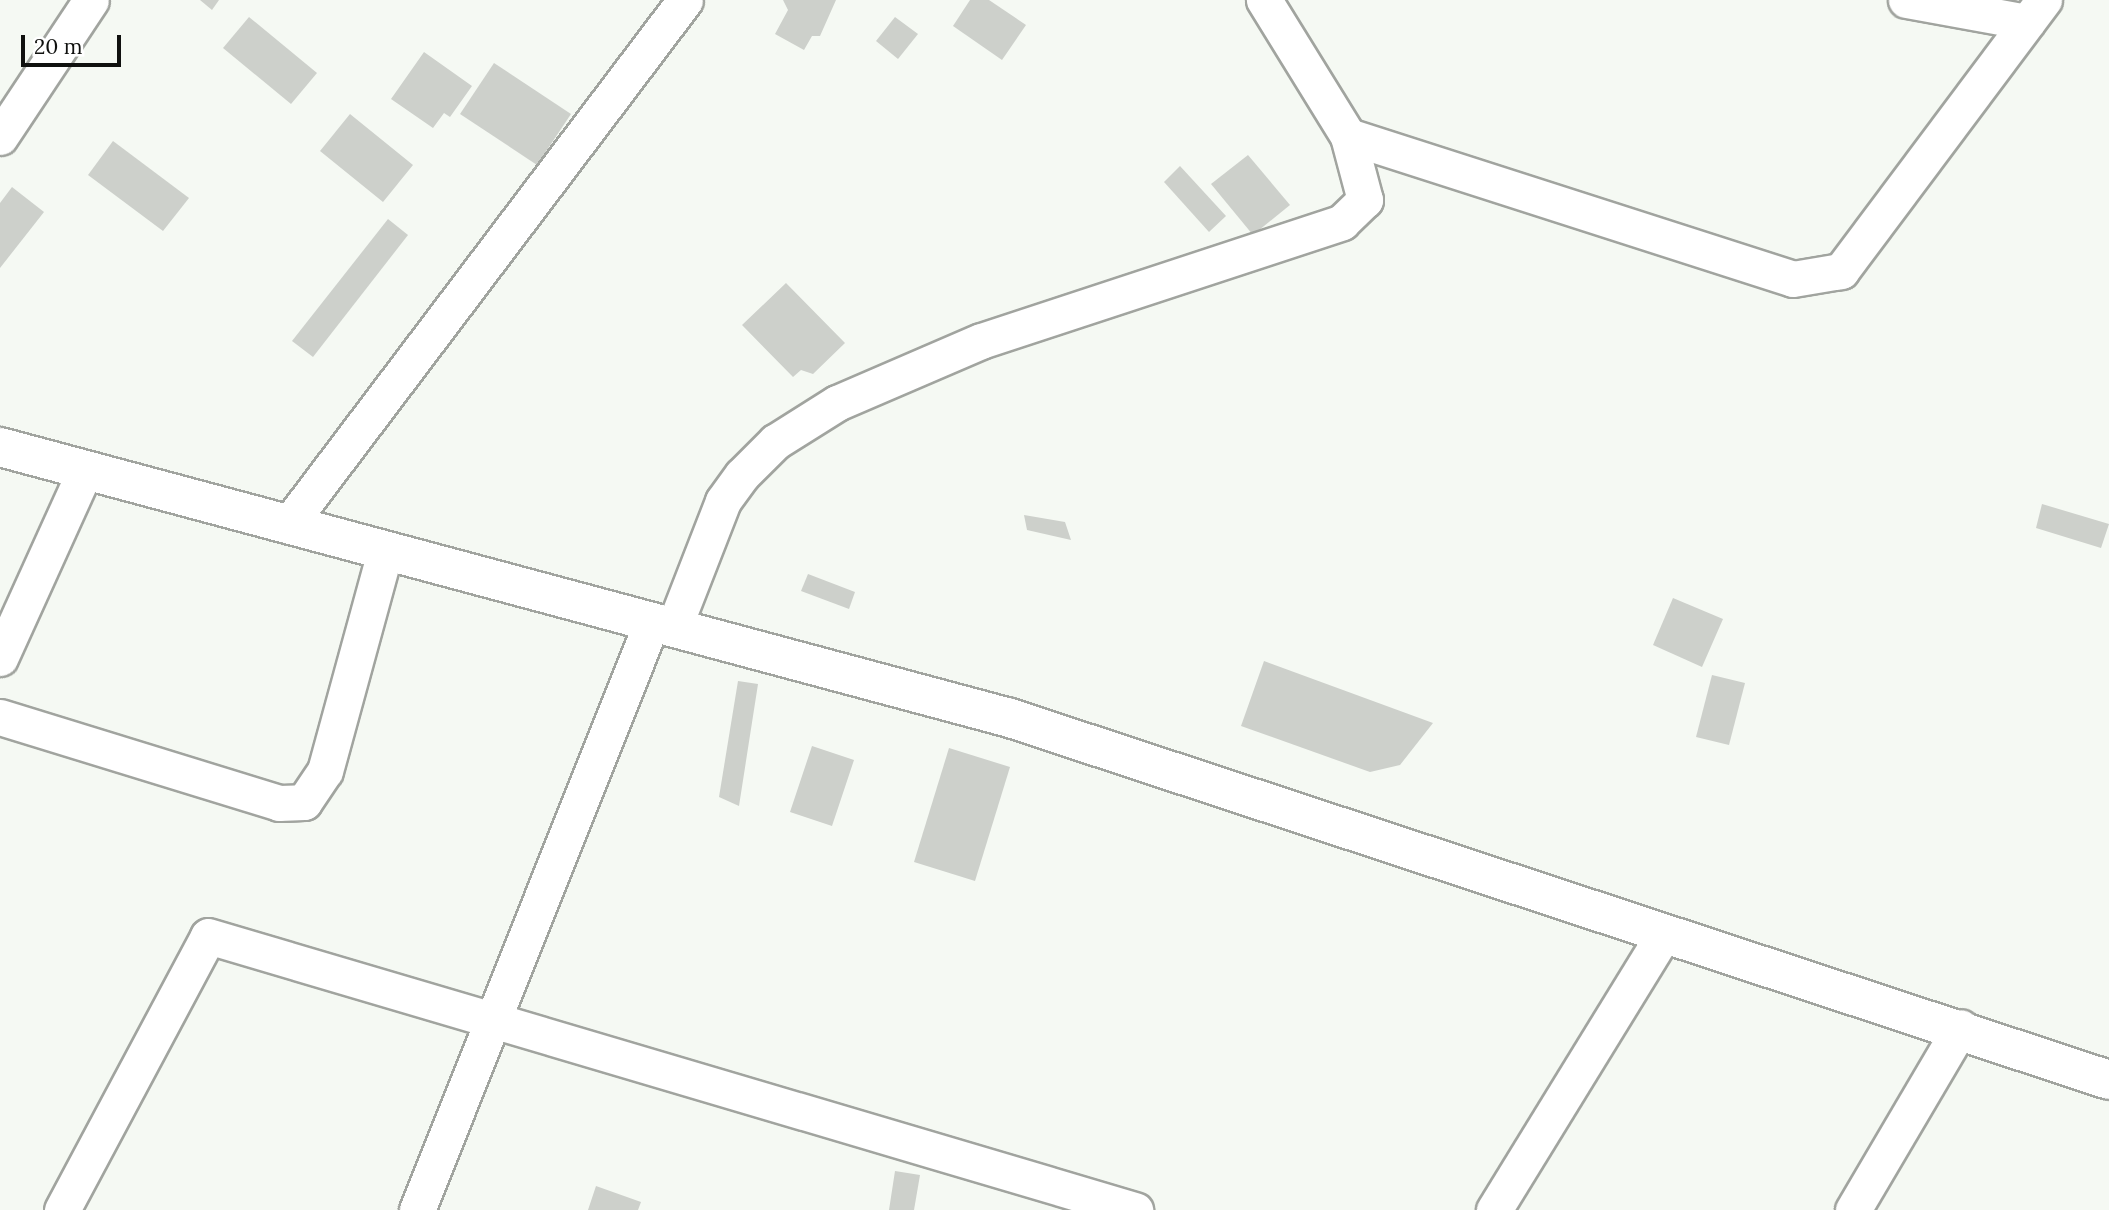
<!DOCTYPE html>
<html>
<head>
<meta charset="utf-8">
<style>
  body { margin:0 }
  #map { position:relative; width:2109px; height:1210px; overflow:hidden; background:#f5f9f3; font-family:Lora,serif }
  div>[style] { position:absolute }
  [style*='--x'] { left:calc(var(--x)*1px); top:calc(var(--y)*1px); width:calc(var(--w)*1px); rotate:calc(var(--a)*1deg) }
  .building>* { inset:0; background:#cdd0cb }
  .roads { filter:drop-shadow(2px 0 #a1a49f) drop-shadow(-2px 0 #a1a49f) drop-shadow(0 2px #a1a49f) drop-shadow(0 -2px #a1a49f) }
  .minor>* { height:35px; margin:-17.5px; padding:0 17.5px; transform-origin:17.5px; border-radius:17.5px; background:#fff }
  .secondary>* { height:38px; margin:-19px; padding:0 19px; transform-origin:19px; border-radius:19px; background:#fff }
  span { translate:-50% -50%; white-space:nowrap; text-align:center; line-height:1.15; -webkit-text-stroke:6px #fff; paint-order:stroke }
  .scale { position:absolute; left:21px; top:35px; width:100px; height:32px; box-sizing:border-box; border:4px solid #10110f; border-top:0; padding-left:9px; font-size:21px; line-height:24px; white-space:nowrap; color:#10110f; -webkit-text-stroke:5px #fff; paint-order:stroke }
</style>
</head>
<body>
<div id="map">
  <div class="building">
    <i style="clip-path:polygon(200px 0,219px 0,212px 10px)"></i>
    <i style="clip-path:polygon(783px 0,836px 0,820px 36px,812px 36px,804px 50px,775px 34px,788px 10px)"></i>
    <i style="clip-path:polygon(970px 0,989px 0,1026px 25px,1002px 60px,953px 26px)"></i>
    <i style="clip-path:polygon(249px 17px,317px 73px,291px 104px,223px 48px)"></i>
    <i style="clip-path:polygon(895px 17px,918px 34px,898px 59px,876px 41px)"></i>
    <i style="clip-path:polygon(424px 52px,472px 86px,450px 117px,444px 113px,433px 128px,391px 99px)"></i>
    <i style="clip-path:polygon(494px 63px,571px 114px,537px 165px,460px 114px)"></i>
    <i style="clip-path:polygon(350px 114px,413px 165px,383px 202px,320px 151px)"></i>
    <i style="clip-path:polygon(113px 141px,189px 198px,163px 231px,88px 175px)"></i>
    <i style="clip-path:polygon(1248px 155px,1290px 205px,1253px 235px,1211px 184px)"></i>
    <i style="clip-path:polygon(1180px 166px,1226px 216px,1209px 232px,1164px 182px)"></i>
    <i style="clip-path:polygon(12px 187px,44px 212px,0 268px,0 203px)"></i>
    <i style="clip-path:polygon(388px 219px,408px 235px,313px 357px,292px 341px)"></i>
    <i style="clip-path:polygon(786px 283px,845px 343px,813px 374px,801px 370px,793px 377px,742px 325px)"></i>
    <i style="clip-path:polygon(2042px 504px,2109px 524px,2101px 548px,2036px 528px)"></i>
    <i style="clip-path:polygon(1024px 515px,1065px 522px,1071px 540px,1027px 530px)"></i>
    <i style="clip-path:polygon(808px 574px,855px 592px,849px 609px,801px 591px)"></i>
    <i style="clip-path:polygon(1673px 598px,1723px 619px,1702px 667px,1653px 645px)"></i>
    <i style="clip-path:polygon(1264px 661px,1433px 723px,1400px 765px,1370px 772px,1241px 726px)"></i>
    <i style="clip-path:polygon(1712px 675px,1745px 683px,1729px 745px,1696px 737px)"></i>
    <i style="clip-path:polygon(738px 681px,758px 684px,739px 806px,719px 797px)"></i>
    <i style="clip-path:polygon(812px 746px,854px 760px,832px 826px,790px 812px)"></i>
    <i style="clip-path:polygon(949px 748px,1010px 767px,975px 881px,914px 862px)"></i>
    <i style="clip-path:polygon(895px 1171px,920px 1175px,914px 1210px,889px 1210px)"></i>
    <i style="clip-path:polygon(596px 1186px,641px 1202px,638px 1210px,588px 1210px)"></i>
  </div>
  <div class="roads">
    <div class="minor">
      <i style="--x:1906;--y:0;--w:123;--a:10.3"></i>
      <i style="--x:1348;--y:136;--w:467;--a:17.8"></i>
      <i style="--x:1793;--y:279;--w:49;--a:-9.5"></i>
      <i style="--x:1841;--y:271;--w:339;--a:-53.2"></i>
      <i style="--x:0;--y:137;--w:164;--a:-56.4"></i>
      <i style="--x:288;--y:525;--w:658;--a:-52.9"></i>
      <i style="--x:674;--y:627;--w:135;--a:-68.7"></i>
      <i style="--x:723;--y:501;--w:32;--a:-54"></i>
      <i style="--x:742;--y:475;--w:47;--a:-45"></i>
      <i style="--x:775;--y:442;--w:73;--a:-32.2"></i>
      <i style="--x:837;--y:403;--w:157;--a:-23.3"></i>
      <i style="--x:981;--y:341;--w:380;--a:-18.2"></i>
      <i style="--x:1342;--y:222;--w:32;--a:-44"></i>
      <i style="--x:1365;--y:200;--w:66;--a:-104.9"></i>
      <i style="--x:1348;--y:136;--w:160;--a:-121.7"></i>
      <i style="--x:0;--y:658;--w:205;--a:-65.6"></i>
      <i style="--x:0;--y:717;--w:292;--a:17.1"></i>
      <i style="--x:279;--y:803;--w:25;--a:-2"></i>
      <i style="--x:304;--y:802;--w:37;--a:-56"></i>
      <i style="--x:325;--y:771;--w:228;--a:-74.7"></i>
      <i style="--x:62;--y:1210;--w:310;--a:-61.9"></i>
      <i style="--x:208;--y:936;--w:967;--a:16.47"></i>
      <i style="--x:417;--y:1210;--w:633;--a:-68.22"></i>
      <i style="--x:1494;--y:1210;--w:321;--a:-58.4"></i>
      <i style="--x:1853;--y:1210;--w:212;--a:-59.5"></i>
    </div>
    <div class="secondary">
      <i style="--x:0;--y:447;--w:1046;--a:15.02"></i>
      <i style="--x:1010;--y:718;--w:1157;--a:18.23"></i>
    </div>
  </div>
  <div class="scale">20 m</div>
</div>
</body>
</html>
